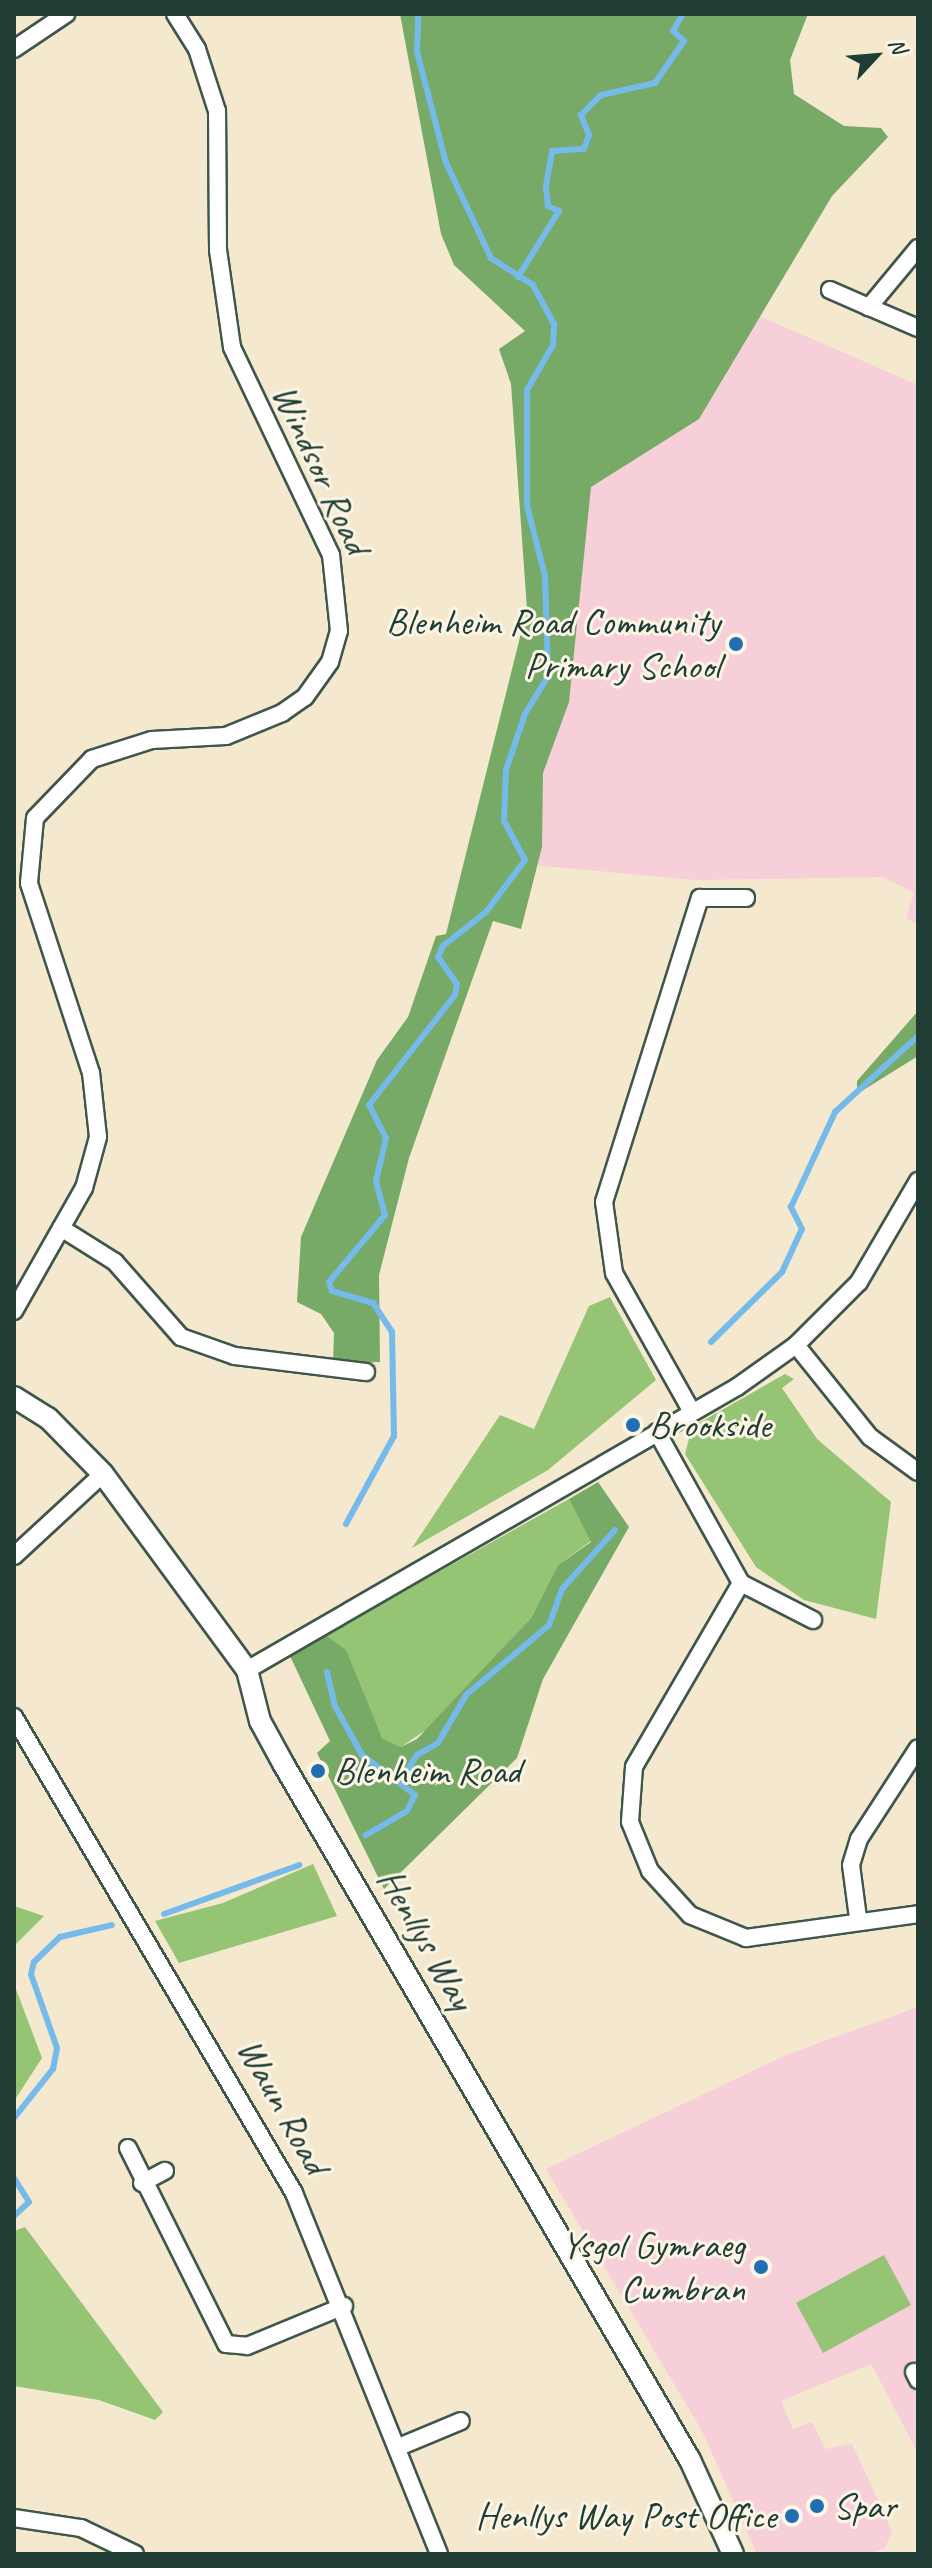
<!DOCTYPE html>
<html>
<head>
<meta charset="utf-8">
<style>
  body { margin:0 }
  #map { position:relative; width:932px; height:2568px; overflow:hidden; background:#f4e8ce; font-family:Caveat,sans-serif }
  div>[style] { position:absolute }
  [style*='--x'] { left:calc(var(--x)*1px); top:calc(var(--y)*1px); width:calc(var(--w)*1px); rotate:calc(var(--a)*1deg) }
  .built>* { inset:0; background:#f6cfd9 }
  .green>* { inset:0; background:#94c474 }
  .forest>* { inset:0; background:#7a6 }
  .stream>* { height:6px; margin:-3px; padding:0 3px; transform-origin:3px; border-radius:3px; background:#75baeb }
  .roads { filter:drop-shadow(2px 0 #3f574b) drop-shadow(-2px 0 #3f574b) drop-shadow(0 2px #3f574b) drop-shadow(0 -2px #3f574b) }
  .minor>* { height:16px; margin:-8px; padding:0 8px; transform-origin:8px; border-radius:8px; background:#fff }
  .tertiary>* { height:20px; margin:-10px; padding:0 10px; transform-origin:10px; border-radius:10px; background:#fff }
  .dots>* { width:22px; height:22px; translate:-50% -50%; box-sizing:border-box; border:4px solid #fcf5e5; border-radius:50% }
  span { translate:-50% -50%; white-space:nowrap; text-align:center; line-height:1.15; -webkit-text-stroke:6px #fcf5e5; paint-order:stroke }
  .street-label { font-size:38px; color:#1f3d34 }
  .poi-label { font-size:38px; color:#1f3d34 }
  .right { translate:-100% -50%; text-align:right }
  .left { translate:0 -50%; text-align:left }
  .frame { position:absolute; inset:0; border:16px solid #1f3d34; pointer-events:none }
  .north { position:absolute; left:836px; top:16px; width:80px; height:80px; -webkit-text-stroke:6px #fcf5e5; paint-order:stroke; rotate:64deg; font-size:22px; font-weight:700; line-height:32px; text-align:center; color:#1f3d34 }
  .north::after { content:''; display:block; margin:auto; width:28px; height:36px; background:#1f3d34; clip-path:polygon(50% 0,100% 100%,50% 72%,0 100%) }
</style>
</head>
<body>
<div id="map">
  <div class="built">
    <i style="clip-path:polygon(757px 315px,918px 385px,918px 925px,906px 918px,914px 893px,884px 877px,695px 880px,532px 865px,531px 533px)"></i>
    <i style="clip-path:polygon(918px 2007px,918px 2453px,871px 2364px,781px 2401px,793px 2429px,812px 2422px,825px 2449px,852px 2444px,892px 2531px,885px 2548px,868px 2554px,757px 2554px,702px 2431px,546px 2169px,786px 2055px)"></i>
  </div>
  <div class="green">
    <i style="clip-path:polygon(610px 1297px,656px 1380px,548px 1470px,412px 1548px,500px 1415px,534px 1429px,589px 1306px)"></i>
    <i style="clip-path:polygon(785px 1374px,794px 1379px,782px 1388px,817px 1439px,891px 1502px,876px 1619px,804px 1600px,756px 1567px,685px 1454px,692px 1427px)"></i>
    <i style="clip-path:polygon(569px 1499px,591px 1541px,558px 1565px,531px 1618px,433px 1725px,401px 1747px,382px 1738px,325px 1635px)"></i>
    <i style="clip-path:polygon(313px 1864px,337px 1916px,179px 1963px,155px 1921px,223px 1903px)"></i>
    <i style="clip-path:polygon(14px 1906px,44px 1916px,14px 1946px)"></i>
    <i style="clip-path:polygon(14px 1984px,42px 2058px,14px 2101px)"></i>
    <i style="clip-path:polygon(25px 2227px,163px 2412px,155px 2420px,99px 2400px,14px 2386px,14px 2231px)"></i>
    <i style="clip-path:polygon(884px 2255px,911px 2305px,823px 2353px,796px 2303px)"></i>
  </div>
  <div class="forest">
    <i style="clip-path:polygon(400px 14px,808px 14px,790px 60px,794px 94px,844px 126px,881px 128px,888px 137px,832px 196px,699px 419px,591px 487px,569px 702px,543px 773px,542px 847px,521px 929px,493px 921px,409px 1158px,379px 1275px,380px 1362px,333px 1363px,334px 1333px,321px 1314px,297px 1302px,301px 1237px,377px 1060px,408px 1017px,436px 936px,446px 934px,527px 609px,511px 384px,499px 349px,525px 331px,454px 265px,441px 234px)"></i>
    <i style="clip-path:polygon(918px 1011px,918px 1056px,857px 1094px,857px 1081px)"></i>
    <i style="clip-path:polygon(598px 1482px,629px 1527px,543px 1679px,517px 1758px,384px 1889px,317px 1753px,330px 1741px,290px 1656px,325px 1635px,346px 1650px,382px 1738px,401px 1747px,417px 1739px,531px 1618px,558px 1565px,591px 1542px,569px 1499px)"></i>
  </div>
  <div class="stream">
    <i style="--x:518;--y:277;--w:78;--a:-58.2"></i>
    <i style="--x:559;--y:211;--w:12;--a:-156"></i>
    <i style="--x:548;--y:206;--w:20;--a:-96"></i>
    <i style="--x:546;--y:186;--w:36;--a:-80"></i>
    <i style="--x:552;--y:151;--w:32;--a:-4"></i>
    <i style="--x:584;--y:149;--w:15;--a:-70"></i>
    <i style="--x:589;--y:135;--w:22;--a:-112"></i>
    <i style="--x:581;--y:115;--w:28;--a:-45"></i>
    <i style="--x:601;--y:95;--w:55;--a:-12.5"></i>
    <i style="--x:655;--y:83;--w:51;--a:-55.4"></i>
    <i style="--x:684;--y:41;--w:15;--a:-138"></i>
    <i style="--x:673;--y:31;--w:20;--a:-60"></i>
    <i style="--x:711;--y:1342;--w:100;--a:-44.6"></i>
    <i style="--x:782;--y:1272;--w:47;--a:-65.1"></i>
    <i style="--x:802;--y:1229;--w:25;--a:-117"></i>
    <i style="--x:791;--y:1207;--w:105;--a:-65.1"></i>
    <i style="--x:835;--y:1112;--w:113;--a:-42.5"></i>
    <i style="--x:346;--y:1524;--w:100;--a:-61.4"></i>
    <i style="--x:394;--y:1436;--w:104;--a:-91.1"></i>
    <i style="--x:392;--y:1332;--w:35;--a:-123"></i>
    <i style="--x:373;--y:1303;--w:43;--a:-163.7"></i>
    <i style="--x:332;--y:1291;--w:9;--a:-108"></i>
    <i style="--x:329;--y:1282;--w:87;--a:-50.1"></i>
    <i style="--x:385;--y:1215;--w:35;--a:-105"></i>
    <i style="--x:376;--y:1181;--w:44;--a:-76.9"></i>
    <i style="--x:386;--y:1138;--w:37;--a:-117"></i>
    <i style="--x:369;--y:1105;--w:140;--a:-52"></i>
    <i style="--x:455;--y:995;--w:11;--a:-80"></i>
    <i style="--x:457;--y:984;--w:33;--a:-125"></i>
    <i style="--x:438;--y:957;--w:12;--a:-66"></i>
    <i style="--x:443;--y:946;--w:55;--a:-38.3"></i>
    <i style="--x:486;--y:912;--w:65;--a:-53.1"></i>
    <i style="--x:525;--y:860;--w:44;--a:-118.3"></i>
    <i style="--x:504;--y:821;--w:51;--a:-87.8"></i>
    <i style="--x:506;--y:770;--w:59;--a:-71.3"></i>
    <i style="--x:525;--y:714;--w:44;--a:-58.8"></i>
    <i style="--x:548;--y:676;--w:100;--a:-91.7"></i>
    <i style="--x:545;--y:576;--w:72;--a:-104.4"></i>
    <i style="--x:527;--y:506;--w:116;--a:-90"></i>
    <i style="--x:527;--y:390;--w:52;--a:-60"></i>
    <i style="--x:553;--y:345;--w:21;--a:-87"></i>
    <i style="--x:554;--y:324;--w:44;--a:-118.3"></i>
    <i style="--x:533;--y:285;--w:50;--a:-147.3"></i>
    <i style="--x:491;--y:258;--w:105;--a:-115.3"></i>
    <i style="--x:446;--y:163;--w:115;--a:-104.6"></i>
    <i style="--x:417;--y:52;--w:38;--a:-88"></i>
    <i style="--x:327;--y:1672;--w:35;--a:77"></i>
    <i style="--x:335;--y:1706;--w:56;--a:61.1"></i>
    <i style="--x:362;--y:1755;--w:66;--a:37"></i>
    <i style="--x:415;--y:1795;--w:18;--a:117"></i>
    <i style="--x:407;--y:1811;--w:48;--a:149.7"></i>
    <i style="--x:402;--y:1779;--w:28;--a:-58"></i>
    <i style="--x:417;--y:1755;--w:24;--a:-30"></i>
    <i style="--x:438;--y:1743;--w:56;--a:-59.7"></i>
    <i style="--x:466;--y:1695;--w:109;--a:-40.1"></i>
    <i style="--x:549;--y:1625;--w:38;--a:-70"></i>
    <i style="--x:562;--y:1589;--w:79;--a:-48.1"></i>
    <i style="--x:164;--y:1914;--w:144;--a:-19.9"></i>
    <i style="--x:14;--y:2118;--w:63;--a:-51.5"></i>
    <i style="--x:53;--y:2069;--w:21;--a:-79"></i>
    <i style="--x:57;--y:2048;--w:78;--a:-109.4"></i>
    <i style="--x:31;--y:1974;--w:12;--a:-76"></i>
    <i style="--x:34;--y:1962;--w:36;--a:-44"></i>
    <i style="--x:60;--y:1937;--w:53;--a:-13"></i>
    <i style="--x:14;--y:2178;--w:28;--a:58"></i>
    <i style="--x:29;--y:2202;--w:21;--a:137"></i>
  </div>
  <div class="roads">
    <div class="minor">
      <i style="--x:14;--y:49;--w:63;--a:-33.9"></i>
      <i style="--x:918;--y:248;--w:77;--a:129.7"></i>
      <i style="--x:869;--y:307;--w:53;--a:23.2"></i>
      <i style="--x:830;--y:290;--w:43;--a:23.6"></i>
      <i style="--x:61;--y:1228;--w:64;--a:32.2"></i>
      <i style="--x:115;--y:1262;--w:100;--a:48.7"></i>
      <i style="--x:181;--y:1337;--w:57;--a:19.4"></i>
      <i style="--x:235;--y:1356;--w:132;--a:7"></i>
      <i style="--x:14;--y:1311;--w:142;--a:-60.4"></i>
      <i style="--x:84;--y:1188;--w:53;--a:-74.6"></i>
      <i style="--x:98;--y:1137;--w:64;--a:-96.2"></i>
      <i style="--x:91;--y:1073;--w:200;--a:-108.1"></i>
      <i style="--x:29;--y:883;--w:65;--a:-84.7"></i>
      <i style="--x:35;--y:818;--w:82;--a:-46"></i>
      <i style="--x:92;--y:759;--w:63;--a:-17.6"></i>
      <i style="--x:152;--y:740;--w:74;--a:-3.1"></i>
      <i style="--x:226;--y:736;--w:61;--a:-22.3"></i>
      <i style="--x:282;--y:713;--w:28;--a:-35"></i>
      <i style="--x:305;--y:697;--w:43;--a:-54.5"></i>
      <i style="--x:330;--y:662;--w:32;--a:-74"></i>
      <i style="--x:339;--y:631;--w:76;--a:-96"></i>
      <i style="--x:331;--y:555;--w:230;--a:-115.5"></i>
      <i style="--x:232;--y:347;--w:98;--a:-98.2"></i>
      <i style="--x:218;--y:250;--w:139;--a:-90.4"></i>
      <i style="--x:217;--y:111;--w:65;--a:-107.9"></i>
      <i style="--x:197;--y:49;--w:41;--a:-122.2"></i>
      <i style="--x:796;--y:1345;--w:118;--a:51.2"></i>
      <i style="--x:870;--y:1437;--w:59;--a:36.1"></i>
      <i style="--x:692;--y:1412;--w:159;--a:-119.3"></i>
      <i style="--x:614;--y:1273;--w:72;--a:-98"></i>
      <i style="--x:604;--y:1202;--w:319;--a:-72.5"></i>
      <i style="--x:700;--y:898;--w:46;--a:0"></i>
      <i style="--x:657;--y:1432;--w:173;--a:60.9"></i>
      <i style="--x:741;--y:1583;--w:213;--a:120.2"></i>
      <i style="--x:634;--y:1767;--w:55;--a:94.2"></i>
      <i style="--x:630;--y:1822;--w:53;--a:67.8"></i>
      <i style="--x:650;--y:1871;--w:59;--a:47.7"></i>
      <i style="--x:690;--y:1915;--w:61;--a:22.3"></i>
      <i style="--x:746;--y:1938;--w:174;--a:-7.9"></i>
      <i style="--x:14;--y:1556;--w:121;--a:-42.7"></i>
      <i style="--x:741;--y:1583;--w:81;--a:27.2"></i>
      <i style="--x:247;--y:1670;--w:566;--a:-30.01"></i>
      <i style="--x:737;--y:1387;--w:72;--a:-35.4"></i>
      <i style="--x:796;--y:1345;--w:89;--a:-45"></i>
      <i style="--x:859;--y:1282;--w:117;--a:-59.7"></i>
      <i style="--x:14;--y:1717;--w:552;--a:59.53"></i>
      <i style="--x:294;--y:2193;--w:389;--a:68.1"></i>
      <i style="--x:858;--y:1918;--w:53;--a:-97.5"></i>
      <i style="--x:851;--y:1865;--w:27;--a:-73"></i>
      <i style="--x:859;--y:1839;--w:108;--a:-57"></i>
      <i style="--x:128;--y:2148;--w:219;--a:63.4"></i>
      <i style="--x:226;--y:2344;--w:21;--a:5"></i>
      <i style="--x:247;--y:2346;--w:105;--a:-22.4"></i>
      <i style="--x:142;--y:2183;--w:26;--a:-28"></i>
      <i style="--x:914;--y:2372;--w:9;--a:63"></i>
      <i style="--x:399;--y:2447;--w:67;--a:-22.8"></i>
      <i style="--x:14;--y:2518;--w:68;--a:8.5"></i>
      <i style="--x:81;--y:2528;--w:60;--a:25.7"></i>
    </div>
    <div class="tertiary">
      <i style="--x:14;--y:1397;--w:40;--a:32"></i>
      <i style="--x:48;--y:1418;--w:78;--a:45.5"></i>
      <i style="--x:103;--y:1474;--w:243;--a:53.7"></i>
      <i style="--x:247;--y:1670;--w:53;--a:75.7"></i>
      <i style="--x:260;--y:1721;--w:50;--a:61.4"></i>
      <i style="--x:284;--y:1765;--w:805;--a:59.71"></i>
      <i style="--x:690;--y:2460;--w:103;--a:65.4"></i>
    </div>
  </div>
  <div class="dots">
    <i style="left:736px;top:644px;background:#1f6fb2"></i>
    <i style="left:633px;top:1425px;background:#1f6fb2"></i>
    <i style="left:318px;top:1771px;background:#1f6fb2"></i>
    <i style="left:761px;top:2267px;background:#1f6fb2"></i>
    <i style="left:817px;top:2506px;background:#1f6fb2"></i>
    <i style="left:792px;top:2516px;background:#1f6fb2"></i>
  </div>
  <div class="street-label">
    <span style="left:321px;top:469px;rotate:65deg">Windsor Road</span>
    <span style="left:426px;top:1939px;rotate:60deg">Henllys Way</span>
    <span style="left:283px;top:2106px;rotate:61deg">Waun Road</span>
  </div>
  <div class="poi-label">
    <span class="right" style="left:720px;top:644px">Blenheim Road Community<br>Primary School</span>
    <span class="left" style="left:649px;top:1425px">Brookside</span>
    <span class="left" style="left:334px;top:1771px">Blenheim Road</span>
    <span class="right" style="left:745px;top:2267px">Ysgol Gymraeg<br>Cwmbran</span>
    <span class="left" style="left:833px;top:2506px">Spar</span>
    <span class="right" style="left:776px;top:2516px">Henllys Way Post Office</span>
  </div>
  <div class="frame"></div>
  <div class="north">N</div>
</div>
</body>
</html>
